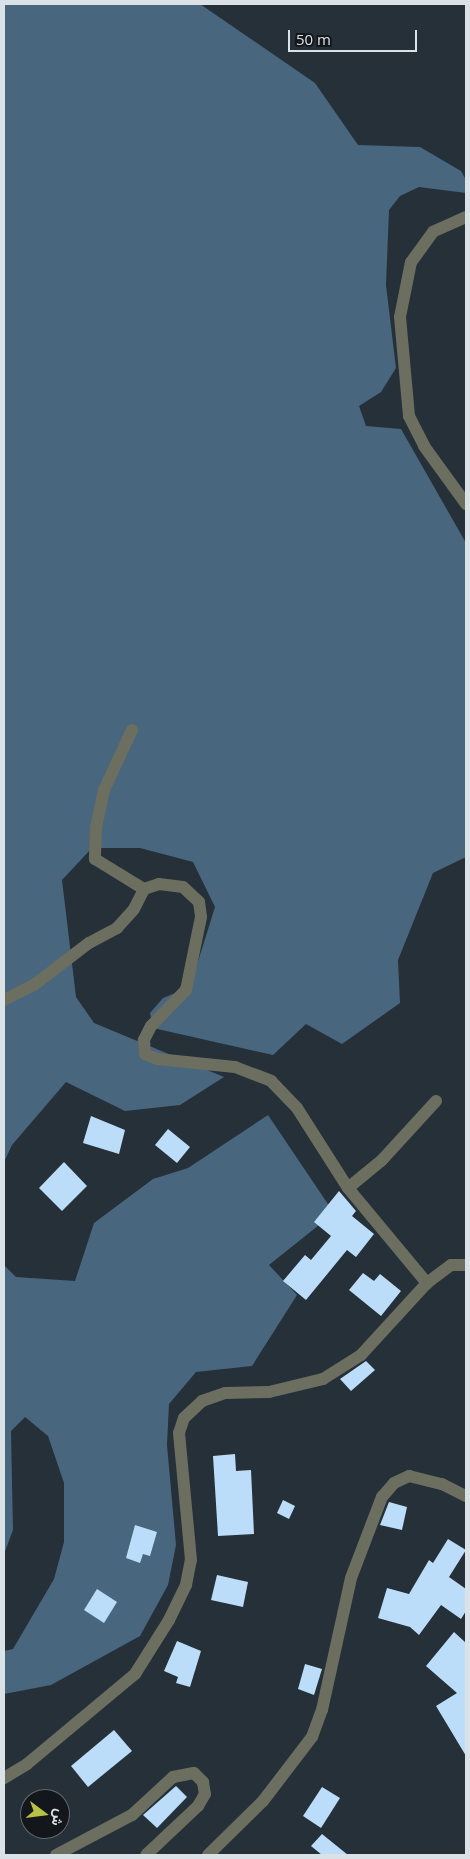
<!DOCTYPE html>
<html>
<head>
<meta charset="utf-8">
<style>
  body { margin:0 }
  #map { position:relative; width:470px; height:1859px; overflow:hidden; background:#253039; font-family:"Open Sans",Vazirmatn,sans-serif }
  div>[style] { position:absolute }
  [style*='--x'] { left:calc(var(--x)*1px); top:calc(var(--y)*1px); width:calc(var(--w)*1px); rotate:calc(var(--a)*1deg) }
  .forest>* { inset:0; background:#48667e }
  .building>* { inset:0; background:#bbddf9 }
  .minor>* { height:12px; margin:-6px; padding:0 6px; transform-origin:6px; border-radius:6px; background:#6c6e5f }
  span { translate:-50% -50%; white-space:nowrap; text-align:center; line-height:1.15; -webkit-text-stroke:5px #13171b; paint-order:stroke }
  .frame { position:absolute; inset:0; border:5px solid #dbe2e7; pointer-events:none }
  .north { position:absolute; left:20px; top:1789px; width:50px; height:50px; box-sizing:border-box; background:#13171b; border:1px solid #63686d; border-radius:50%; rotate:105deg; font-size:14px; font-weight:700; line-height:20px; text-align:center; color:#dbe2e7 }
  .north::after { content:''; display:block; margin:auto; width:18px; height:22px; background:#b9c046; clip-path:polygon(50% 0,100% 100%,50% 72%,0 100%) }
  .scale { position:absolute; left:288px; top:30px; width:129px; height:22px; box-sizing:border-box; border:2px solid #dbe2e7; border-top:0; padding-left:6px; font-size:15px; line-height:18px; white-space:nowrap; color:#dbe2e7; -webkit-text-stroke:4px #13171b; paint-order:stroke }
</style>
</head>
<body>
<div id="map">
  <div class="forest">
    <i style="clip-path:polygon(4px 4px,200px 4px,315px 83px,358px 145px,420px 147px,461px 171px,466px 180px,466px 193px,419px 187px,400px 196px,389px 210px,386px 285px,396px 368px,381px 392px,359px 406px,366px 426px,401px 429px,466px 543px,466px 857px,433px 873px,398px 960px,400px 1003px,342px 1044px,306px 1024px,273px 1055px,153px 1028px,150px 1013px,163px 998px,190px 987px,215px 907px,193px 862px,140px 848px,92px 848px,62px 880px,76px 997px,94px 1023px,224px 1077px,180px 1105px,125px 1111px,66px 1082px,12px 1145px,4px 1162px)"></i>
    <i style="clip-path:polygon(268px 1115px,334px 1213px,269px 1265px,297px 1295px,252px 1366px,196px 1372px,169px 1404px,167px 1445px,176px 1545px,168px 1585px,140px 1636px,51px 1685px,4px 1694px,4px 1651px,13px 1649px,54px 1579px,64px 1542px,64px 1483px,48px 1436px,25px 1417px,11px 1431px,13px 1530px,4px 1554px,4px 1265px,16px 1277px,75px 1281px,94px 1223px,153px 1179px,188px 1168px)"></i>
  </div>
  <div class="building">
    <i style="clip-path:polygon(91px 1116px,125px 1130px,119px 1154px,83px 1143px)"></i>
    <i style="clip-path:polygon(168px 1129px,190px 1147px,177px 1163px,155px 1145px)"></i>
    <i style="clip-path:polygon(64px 1162px,87px 1186px,62px 1211px,39px 1188px)"></i>
    <i style="clip-path:polygon(339px 1191px,356px 1211px,352px 1216px,374px 1234px,356px 1257px,347px 1250px,306px 1300px,283px 1281px,305px 1255px,311px 1260px,331px 1236px,314px 1222px)"></i>
    <i style="clip-path:polygon(363px 1273px,374px 1281px,380px 1274px,401px 1291px,381px 1316px,349px 1290px)"></i>
    <i style="clip-path:polygon(366px 1361px,375px 1370px,351px 1391px,340px 1379px)"></i>
    <i style="clip-path:polygon(235px 1454px,236px 1471px,251px 1470px,254px 1534px,218px 1536px,213px 1456px)"></i>
    <i style="clip-path:polygon(283px 1500px,295px 1506px,289px 1519px,277px 1513px)"></i>
    <i style="clip-path:polygon(389px 1502px,407px 1507px,402px 1530px,380px 1525px)"></i>
    <i style="clip-path:polygon(135px 1525px,157px 1532px,150px 1556px,143px 1554px,140px 1563px,126px 1558px)"></i>
    <i style="clip-path:polygon(448px 1539px,466px 1550px,449px 1577px,466px 1589px,466px 1611px,461px 1619px,441px 1605px,419px 1635px,410px 1627px,378px 1618px,387px 1588px,409px 1594px,429px 1560px,433px 1563px)"></i>
    <i style="clip-path:polygon(217px 1575px,248px 1582px,243px 1607px,211px 1600px)"></i>
    <i style="clip-path:polygon(97px 1589px,117px 1602px,104px 1623px,84px 1610px)"></i>
    <i style="clip-path:polygon(454px 1632px,466px 1643px,466px 1756px,436px 1706px,457px 1693px,426px 1666px)"></i>
    <i style="clip-path:polygon(177px 1641px,201px 1651px,190px 1687px,176px 1683px,178px 1677px,164px 1671px)"></i>
    <i style="clip-path:polygon(305px 1664px,322px 1669px,314px 1695px,298px 1689px)"></i>
    <i style="clip-path:polygon(114px 1730px,132px 1751px,88px 1787px,71px 1766px)"></i>
    <i style="clip-path:polygon(176px 1786px,187px 1797px,157px 1828px,143px 1815px)"></i>
    <i style="clip-path:polygon(322px 1787px,340px 1798px,321px 1828px,303px 1816px)"></i>
    <i style="clip-path:polygon(322px 1834px,348px 1855px,322px 1855px,311px 1846px)"></i>
  </div>
  <div class="minor">
    <i style="--x:466;--y:217;--w:36;--a:156"></i>
    <i style="--x:433;--y:232;--w:37;--a:126"></i>
    <i style="--x:411;--y:262;--w:56;--a:101.3"></i>
    <i style="--x:400;--y:317;--w:99;--a:84.8"></i>
    <i style="--x:409;--y:416;--w:34;--a:63"></i>
    <i style="--x:424;--y:446;--w:72;--a:54.1"></i>
    <i style="--x:132;--y:730;--w:66;--a:115"></i>
    <i style="--x:104;--y:790;--w:38;--a:102"></i>
    <i style="--x:96;--y:827;--w:32;--a:92"></i>
    <i style="--x:95;--y:859;--w:57;--a:31.5"></i>
    <i style="--x:4;--y:1000;--w:34;--a:-27"></i>
    <i style="--x:34;--y:985;--w:69;--a:-37.4"></i>
    <i style="--x:89;--y:943;--w:32;--a:-28"></i>
    <i style="--x:117;--y:928;--w:25;--a:-48"></i>
    <i style="--x:134;--y:909;--w:22;--a:-63"></i>
    <i style="--x:144;--y:889;--w:16;--a:-18"></i>
    <i style="--x:159;--y:884;--w:24;--a:7"></i>
    <i style="--x:183;--y:887;--w:22;--a:43"></i>
    <i style="--x:199;--y:902;--w:15;--a:82"></i>
    <i style="--x:201;--y:917;--w:75;--a:101.6"></i>
    <i style="--x:186;--y:990;--w:50;--a:134.2"></i>
    <i style="--x:151;--y:1026;--w:16;--a:117"></i>
    <i style="--x:144;--y:1040;--w:14;--a:86"></i>
    <i style="--x:145;--y:1054;--w:13;--a:23"></i>
    <i style="--x:157;--y:1059;--w:78;--a:5.9"></i>
    <i style="--x:235;--y:1067;--w:39;--a:21"></i>
    <i style="--x:271;--y:1081;--w:37;--a:46"></i>
    <i style="--x:297;--y:1108;--w:95;--a:57.5"></i>
    <i style="--x:348;--y:1188;--w:124;--a:50.3"></i>
    <i style="--x:427;--y:1283;--w:30;--a:-37"></i>
    <i style="--x:451;--y:1265;--w:15;--a:0"></i>
    <i style="--x:348;--y:1188;--w:44;--a:-39.5"></i>
    <i style="--x:382;--y:1160;--w:80;--a:-47.5"></i>
    <i style="--x:4;--y:1778;--w:27;--a:-31"></i>
    <i style="--x:27;--y:1764;--w:141;--a:-39.8"></i>
    <i style="--x:135;--y:1674;--w:64;--a:-57.8"></i>
    <i style="--x:169;--y:1620;--w:39;--a:-64"></i>
    <i style="--x:186;--y:1585;--w:25;--a:-79"></i>
    <i style="--x:191;--y:1560;--w:128;--a:-95.4"></i>
    <i style="--x:179;--y:1433;--w:16;--a:-72"></i>
    <i style="--x:184;--y:1418;--w:25;--a:-43"></i>
    <i style="--x:202;--y:1401;--w:24;--a:-19"></i>
    <i style="--x:225;--y:1393;--w:44;--a:-1.3"></i>
    <i style="--x:269;--y:1392;--w:56;--a:-13.5"></i>
    <i style="--x:323;--y:1379;--w:45;--a:-32.3"></i>
    <i style="--x:361;--y:1355;--w:98;--a:-47.5"></i>
    <i style="--x:56;--y:1855;--w:86;--a:-27.8"></i>
    <i style="--x:132;--y:1815;--w:56;--a:-42.8"></i>
    <i style="--x:173;--y:1777;--w:21;--a:-11"></i>
    <i style="--x:194;--y:1773;--w:13;--a:45"></i>
    <i style="--x:203;--y:1782;--w:12;--a:81"></i>
    <i style="--x:205;--y:1794;--w:14;--a:120"></i>
    <i style="--x:198;--y:1806;--w:71;--a:136.7"></i>
    <i style="--x:208;--y:1855;--w:77;--a:-44.5"></i>
    <i style="--x:263;--y:1801;--w:81;--a:-52.6"></i>
    <i style="--x:312;--y:1737;--w:29;--a:-70"></i>
    <i style="--x:322;--y:1710;--w:135;--a:-77.6"></i>
    <i style="--x:351;--y:1578;--w:87;--a:-69.1"></i>
    <i style="--x:382;--y:1497;--w:18;--a:-49"></i>
    <i style="--x:394;--y:1483;--w:17;--a:-25"></i>
    <i style="--x:409;--y:1476;--w:34;--a:14"></i>
    <i style="--x:442;--y:1484;--w:27;--a:27"></i>
  </div>
  <div class="frame"></div>
  <div class="north">ش</div>
  <div class="scale">50 m</div>
</div>
</body>
</html>
